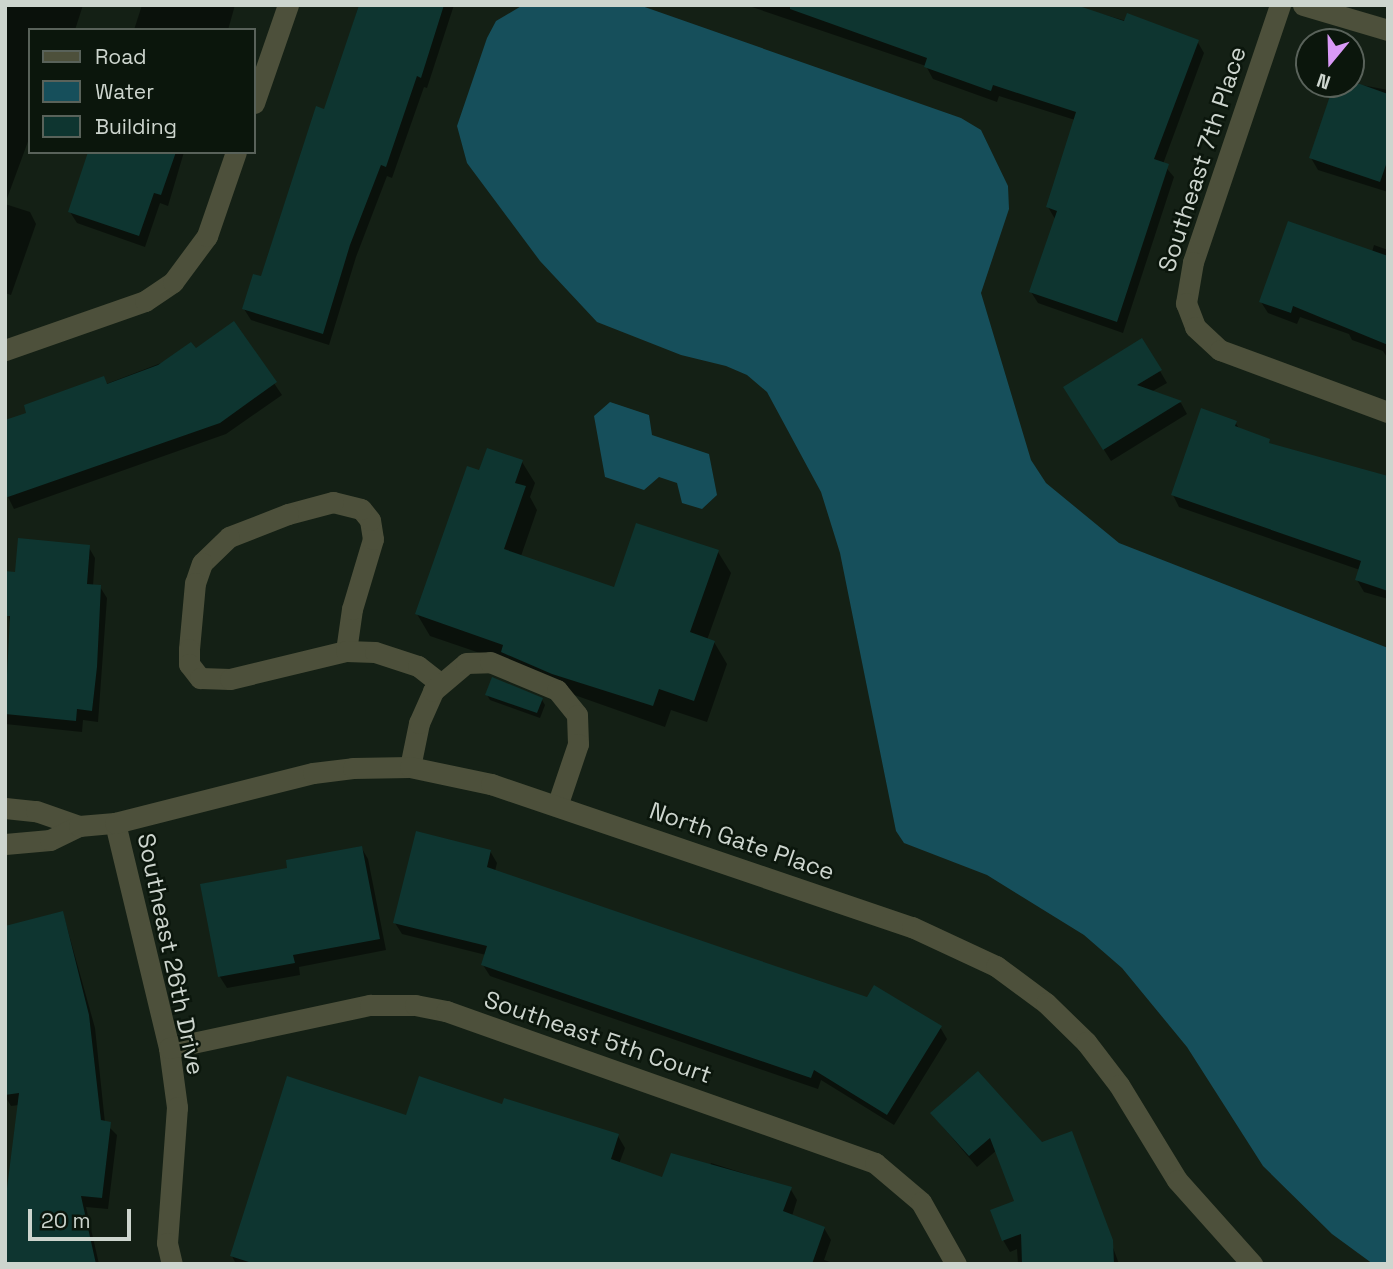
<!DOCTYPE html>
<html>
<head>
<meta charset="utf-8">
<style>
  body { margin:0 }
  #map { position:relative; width:1393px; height:1269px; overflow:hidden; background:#142015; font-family:"Space Grotesk",sans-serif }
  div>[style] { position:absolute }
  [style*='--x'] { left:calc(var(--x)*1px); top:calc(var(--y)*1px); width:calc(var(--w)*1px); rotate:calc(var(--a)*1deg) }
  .water>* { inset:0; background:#164f5b }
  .shadow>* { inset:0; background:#0007 }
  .building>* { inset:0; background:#0e3530 }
  .minor>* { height:21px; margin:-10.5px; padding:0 10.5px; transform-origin:10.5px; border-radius:10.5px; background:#4d503b }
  span { translate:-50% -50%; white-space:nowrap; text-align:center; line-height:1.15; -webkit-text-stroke:5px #0b160c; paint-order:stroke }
  .street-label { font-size:24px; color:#cdd5ce }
  .frame { position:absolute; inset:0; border:7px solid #cdd5ce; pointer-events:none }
  .legend { position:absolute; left:28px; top:28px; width:228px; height:126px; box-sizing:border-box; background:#0b160c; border:2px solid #59625a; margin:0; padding:9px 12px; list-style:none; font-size:21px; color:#cdd5ce }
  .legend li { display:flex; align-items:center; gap:14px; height:35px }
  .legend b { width:35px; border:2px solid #59625a }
  .north { position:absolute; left:1295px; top:28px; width:70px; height:70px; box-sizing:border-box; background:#0b160c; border:2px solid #59625a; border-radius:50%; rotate:199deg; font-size:19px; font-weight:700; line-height:28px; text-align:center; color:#cdd5ce }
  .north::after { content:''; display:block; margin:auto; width:24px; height:32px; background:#da9af7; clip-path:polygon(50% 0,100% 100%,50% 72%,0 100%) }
  .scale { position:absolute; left:28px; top:1209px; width:103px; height:32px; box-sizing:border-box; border:4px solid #cdd5ce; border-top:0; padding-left:9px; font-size:21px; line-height:24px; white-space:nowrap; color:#cdd5ce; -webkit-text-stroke:5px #0b160c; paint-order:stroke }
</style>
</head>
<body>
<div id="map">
  <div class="water">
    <i style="clip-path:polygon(523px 5px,639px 5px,961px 118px,981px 130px,1008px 186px,1009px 209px,981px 293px,1031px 460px,1046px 483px,1119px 543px,1388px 648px,1388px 1264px,1373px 1264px,1332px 1234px,1263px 1166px,1187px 1047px,1122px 968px,1084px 935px,987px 875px,904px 843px,896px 831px,840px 553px,821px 492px,767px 392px,747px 375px,726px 366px,681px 355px,597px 322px,540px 261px,467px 163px,457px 126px,487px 38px,496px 21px)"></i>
    <i style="clip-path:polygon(610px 402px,649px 415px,652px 435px,709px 454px,717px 495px,702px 509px,682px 503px,677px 483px,659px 477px,644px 490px,605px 477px,594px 416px)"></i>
  </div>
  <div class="shadow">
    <i style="clip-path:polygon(5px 5px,83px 5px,75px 30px,30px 30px,30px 136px,5px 204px)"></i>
    <i style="clip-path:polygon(142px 5px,235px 5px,228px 30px,134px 30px)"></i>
    <i style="clip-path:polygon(359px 5px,454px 5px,427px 88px,424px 87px,392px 178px,387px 176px,356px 257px,329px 345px,251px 320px,244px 309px,262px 279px,326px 111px)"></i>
    <i style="clip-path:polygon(746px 5px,1070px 5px,1197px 41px,1204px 53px,1163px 164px,1174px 177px,1123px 333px,1038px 303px,1031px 292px,1055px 219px,1048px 207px,1075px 120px,999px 96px,997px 102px,933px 79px,926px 66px)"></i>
    <i style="clip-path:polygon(1351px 83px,1388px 90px,1388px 192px,1318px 170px,1311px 158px,1336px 84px)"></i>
    <i style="clip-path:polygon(90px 152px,184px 152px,168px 206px,160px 203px,145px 247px,77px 223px,70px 212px)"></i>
    <i style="clip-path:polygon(5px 204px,30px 212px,36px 224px,11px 295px,5px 293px)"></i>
    <i style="clip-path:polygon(1374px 245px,1388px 250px,1388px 359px,1383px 351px,1352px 340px,1349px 334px,1300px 317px,1297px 324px,1268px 313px,1261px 302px,1372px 252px)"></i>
    <i style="clip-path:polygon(233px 323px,282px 395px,226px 434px,14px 509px,5px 491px,28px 414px,195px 350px)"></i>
    <i style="clip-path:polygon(1160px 371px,1167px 383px,1151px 392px,1181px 403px,1187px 414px,1111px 461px,1072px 399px)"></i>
    <i style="clip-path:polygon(1235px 422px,1240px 430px,1272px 445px,1388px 478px,1388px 599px,1364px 592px,1357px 580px,1360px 570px,1179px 507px,1173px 495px)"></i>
    <i style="clip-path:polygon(522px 462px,535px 483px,530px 497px,537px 510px,521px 556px,615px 589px,718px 552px,731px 573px,707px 640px,714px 642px,727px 664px,707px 722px,671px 710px,665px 727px,515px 674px,509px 663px,430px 636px,417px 614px,480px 472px)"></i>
    <i style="clip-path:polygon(88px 546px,95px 558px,93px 586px,100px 587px,107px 598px,98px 722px,83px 720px,82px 732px,5px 724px,11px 626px,5px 601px,17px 574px)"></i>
    <i style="clip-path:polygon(487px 695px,542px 700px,545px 705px,540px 718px,490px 700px)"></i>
    <i style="clip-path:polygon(361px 847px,368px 859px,386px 950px,299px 967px,300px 975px,227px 988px,220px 977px,202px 886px,289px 869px)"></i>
    <i style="clip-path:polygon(490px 851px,497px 863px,495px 871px,940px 1027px,947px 1039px,894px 1125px,821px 1080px,818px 1089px,490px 976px,483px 965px,486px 955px,402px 934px,395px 923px)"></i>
    <i style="clip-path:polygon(63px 913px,95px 1028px,105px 1123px,117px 1135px,108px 1209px,86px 1207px,99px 1264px,5px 1264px,19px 1105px,11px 1106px,5px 1096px,5px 927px)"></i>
    <i style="clip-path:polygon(503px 1106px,618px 1136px,625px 1148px,619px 1164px,663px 1179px,709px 1169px,711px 1163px,790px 1188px,797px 1200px,792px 1216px,824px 1228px,831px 1240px,824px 1260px,836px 1264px,236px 1264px,232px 1256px,407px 1117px)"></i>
    <i style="clip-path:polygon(932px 1114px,1041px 1144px,1071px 1133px,1119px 1264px,1018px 1264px,1017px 1249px,1010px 1252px,1003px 1240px,1016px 1202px,997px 1150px,977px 1167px)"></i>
  </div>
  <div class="building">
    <i style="clip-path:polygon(359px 5px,444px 5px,421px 78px,417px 76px,386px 167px,381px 165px,350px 245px,323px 334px,242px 309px,253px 274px,261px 276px,316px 106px,324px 109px)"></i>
    <i style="clip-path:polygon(790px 5px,1076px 5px,1124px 21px,1127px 13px,1199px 40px,1154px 159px,1169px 164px,1117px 322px,1029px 292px,1057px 211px,1046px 207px,1076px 112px,993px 85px,991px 91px,924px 67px,927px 58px,790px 9px)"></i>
    <i style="clip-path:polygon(1334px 84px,1360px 84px,1388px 94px,1388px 159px,1380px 182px,1309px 158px)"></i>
    <i style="clip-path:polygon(88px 152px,176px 152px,161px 195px,154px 193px,139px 236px,68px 212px)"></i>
    <i style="clip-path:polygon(1288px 221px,1388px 256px,1388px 345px,1293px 306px,1291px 313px,1259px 302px)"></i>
    <i style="clip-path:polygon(234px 321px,277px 382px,220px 423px,5px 498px,5px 420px,26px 413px,24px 405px,104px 376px,107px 384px,158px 365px,191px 342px,196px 348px)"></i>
    <i style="clip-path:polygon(1142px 338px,1162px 370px,1137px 385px,1182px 401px,1103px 450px,1063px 387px)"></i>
    <i style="clip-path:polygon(1201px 408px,1237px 421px,1235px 426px,1270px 439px,1269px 443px,1388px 476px,1388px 591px,1355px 580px,1361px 561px,1171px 495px)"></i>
    <i style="clip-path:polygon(487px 448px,523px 460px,515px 483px,526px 486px,504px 549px,614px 587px,636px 523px,719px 550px,690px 632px,715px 641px,694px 701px,659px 689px,653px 706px,552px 674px,501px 652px,503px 645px,415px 614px,467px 466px,479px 470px)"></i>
    <i style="clip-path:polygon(18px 538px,90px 545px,87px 584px,101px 585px,97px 667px,92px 711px,77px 709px,76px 721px,5px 714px,10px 616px,5px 616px,5px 571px,15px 572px)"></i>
    <i style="clip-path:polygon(492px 677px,543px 698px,537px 713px,485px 695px)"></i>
    <i style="clip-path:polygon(416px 831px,491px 850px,487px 867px,755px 959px,867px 997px,874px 985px,942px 1026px,887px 1115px,814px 1070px,811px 1078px,481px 965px,487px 946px,393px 923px)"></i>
    <i style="clip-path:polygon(362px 846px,380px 939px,293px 955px,295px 963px,218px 977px,200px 884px,287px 868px,286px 860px)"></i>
    <i style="clip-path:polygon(63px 911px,89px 1015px,101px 1120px,111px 1122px,102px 1198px,81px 1196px,96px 1264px,5px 1264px,5px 1204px,19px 1093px,5px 1095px,5px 926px)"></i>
    <i style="clip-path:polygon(978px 1071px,1042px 1142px,1072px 1131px,1113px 1240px,1114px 1264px,1022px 1264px,1021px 1234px,1002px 1241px,990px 1210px,1014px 1201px,990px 1138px,969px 1156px,930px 1113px)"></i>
    <i style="clip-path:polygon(287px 1076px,406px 1115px,419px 1076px,502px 1104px,504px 1098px,619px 1134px,611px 1159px,662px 1177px,671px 1153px,792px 1187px,783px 1211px,825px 1227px,812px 1264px,255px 1264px,230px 1256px)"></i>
  </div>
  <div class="minor">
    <i style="--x:1280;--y:5;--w:271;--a:108.7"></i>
    <i style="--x:1193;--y:262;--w:42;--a:99.7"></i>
    <i style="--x:1186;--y:303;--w:26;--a:69"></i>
    <i style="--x:1195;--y:327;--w:34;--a:43"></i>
    <i style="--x:1220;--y:350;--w:179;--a:20.3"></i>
    <i style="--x:1303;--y:5;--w:89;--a:16.4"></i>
    <i style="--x:254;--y:103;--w:104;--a:-70.9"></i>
    <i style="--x:5;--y:350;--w:148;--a:-19.3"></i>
    <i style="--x:145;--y:301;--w:34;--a:-34"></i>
    <i style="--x:173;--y:282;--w:57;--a:-53.5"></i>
    <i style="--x:207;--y:236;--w:89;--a:-71"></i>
    <i style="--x:346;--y:651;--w:42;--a:-81.9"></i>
    <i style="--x:352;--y:609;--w:73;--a:-73.3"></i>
    <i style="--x:373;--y:539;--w:19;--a:-99"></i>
    <i style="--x:370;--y:520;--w:14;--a:-129"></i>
    <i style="--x:361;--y:509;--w:29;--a:-166"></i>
    <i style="--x:333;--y:502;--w:47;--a:165.1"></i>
    <i style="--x:288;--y:514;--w:63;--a:158.7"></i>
    <i style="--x:229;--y:537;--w:37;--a:136"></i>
    <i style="--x:202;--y:563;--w:21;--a:109"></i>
    <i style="--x:195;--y:583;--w:66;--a:95.2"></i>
    <i style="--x:189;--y:649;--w:15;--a:90"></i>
    <i style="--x:189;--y:664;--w:18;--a:52"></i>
    <i style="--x:200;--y:678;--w:30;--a:2"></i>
    <i style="--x:230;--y:679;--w:119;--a:-13.6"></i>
    <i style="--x:346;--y:651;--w:29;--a:2"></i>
    <i style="--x:375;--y:652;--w:45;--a:18"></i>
    <i style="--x:418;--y:666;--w:28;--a:38"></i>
    <i style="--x:410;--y:767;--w:45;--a:-78.4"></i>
    <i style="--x:419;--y:723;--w:35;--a:-66"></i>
    <i style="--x:433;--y:691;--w:43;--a:-40.3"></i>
    <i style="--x:466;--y:663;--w:24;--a:-2"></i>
    <i style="--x:490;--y:662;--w:73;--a:22.7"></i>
    <i style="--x:557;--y:690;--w:32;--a:51"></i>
    <i style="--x:577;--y:715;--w:29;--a:88"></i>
    <i style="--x:578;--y:744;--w:65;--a:108.7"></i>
    <i style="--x:5;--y:808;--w:31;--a:6"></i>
    <i style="--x:36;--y:811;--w:46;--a:19.2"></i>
    <i style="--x:115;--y:823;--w:231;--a:76.5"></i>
    <i style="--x:169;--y:1048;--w:60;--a:82.3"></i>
    <i style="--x:177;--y:1107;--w:136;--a:94.2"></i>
    <i style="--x:167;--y:1243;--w:22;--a:77"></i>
    <i style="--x:5;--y:844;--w:45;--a:-5.1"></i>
    <i style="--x:50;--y:840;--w:32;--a:-26"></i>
    <i style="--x:79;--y:826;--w:36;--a:-5"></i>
    <i style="--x:115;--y:823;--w:204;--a:-14.2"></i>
    <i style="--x:313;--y:773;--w:40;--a:-7.1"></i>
    <i style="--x:353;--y:768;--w:57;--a:-1"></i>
    <i style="--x:410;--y:767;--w:83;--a:11.9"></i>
    <i style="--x:491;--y:784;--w:445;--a:18.8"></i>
    <i style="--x:912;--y:927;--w:93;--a:24.9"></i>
    <i style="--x:996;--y:966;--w:62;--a:36.5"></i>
    <i style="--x:1046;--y:1003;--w:56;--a:44.3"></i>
    <i style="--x:1086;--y:1042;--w:54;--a:52.5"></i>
    <i style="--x:1119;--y:1085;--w:111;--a:58.6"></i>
    <i style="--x:1177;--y:1180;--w:113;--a:48.2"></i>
    <i style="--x:169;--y:1048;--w:206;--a:-12.1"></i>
    <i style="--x:370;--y:1005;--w:45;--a:0"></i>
    <i style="--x:415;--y:1005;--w:32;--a:11"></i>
    <i style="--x:446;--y:1011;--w:455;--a:19.5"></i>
    <i style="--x:875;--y:1163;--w:60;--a:40.3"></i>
    <i style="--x:921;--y:1202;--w:71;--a:60.6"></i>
  </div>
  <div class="street-label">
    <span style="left:1202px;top:159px;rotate:-72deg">Southeast 7th Place</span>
    <span style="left:742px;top:841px;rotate:19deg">North Gate Place</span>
    <span style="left:171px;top:954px;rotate:78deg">Southeast 26th Drive</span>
    <span style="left:598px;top:1037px;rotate:19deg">Southeast 5th Court</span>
  </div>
  <div class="frame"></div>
  <ul class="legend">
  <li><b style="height:9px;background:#4d503b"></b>Road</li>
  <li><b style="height:19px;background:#164f5b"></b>Water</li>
  <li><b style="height:19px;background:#0e3530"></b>Building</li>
  </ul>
  <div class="north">N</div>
  <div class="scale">20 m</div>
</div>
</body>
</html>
